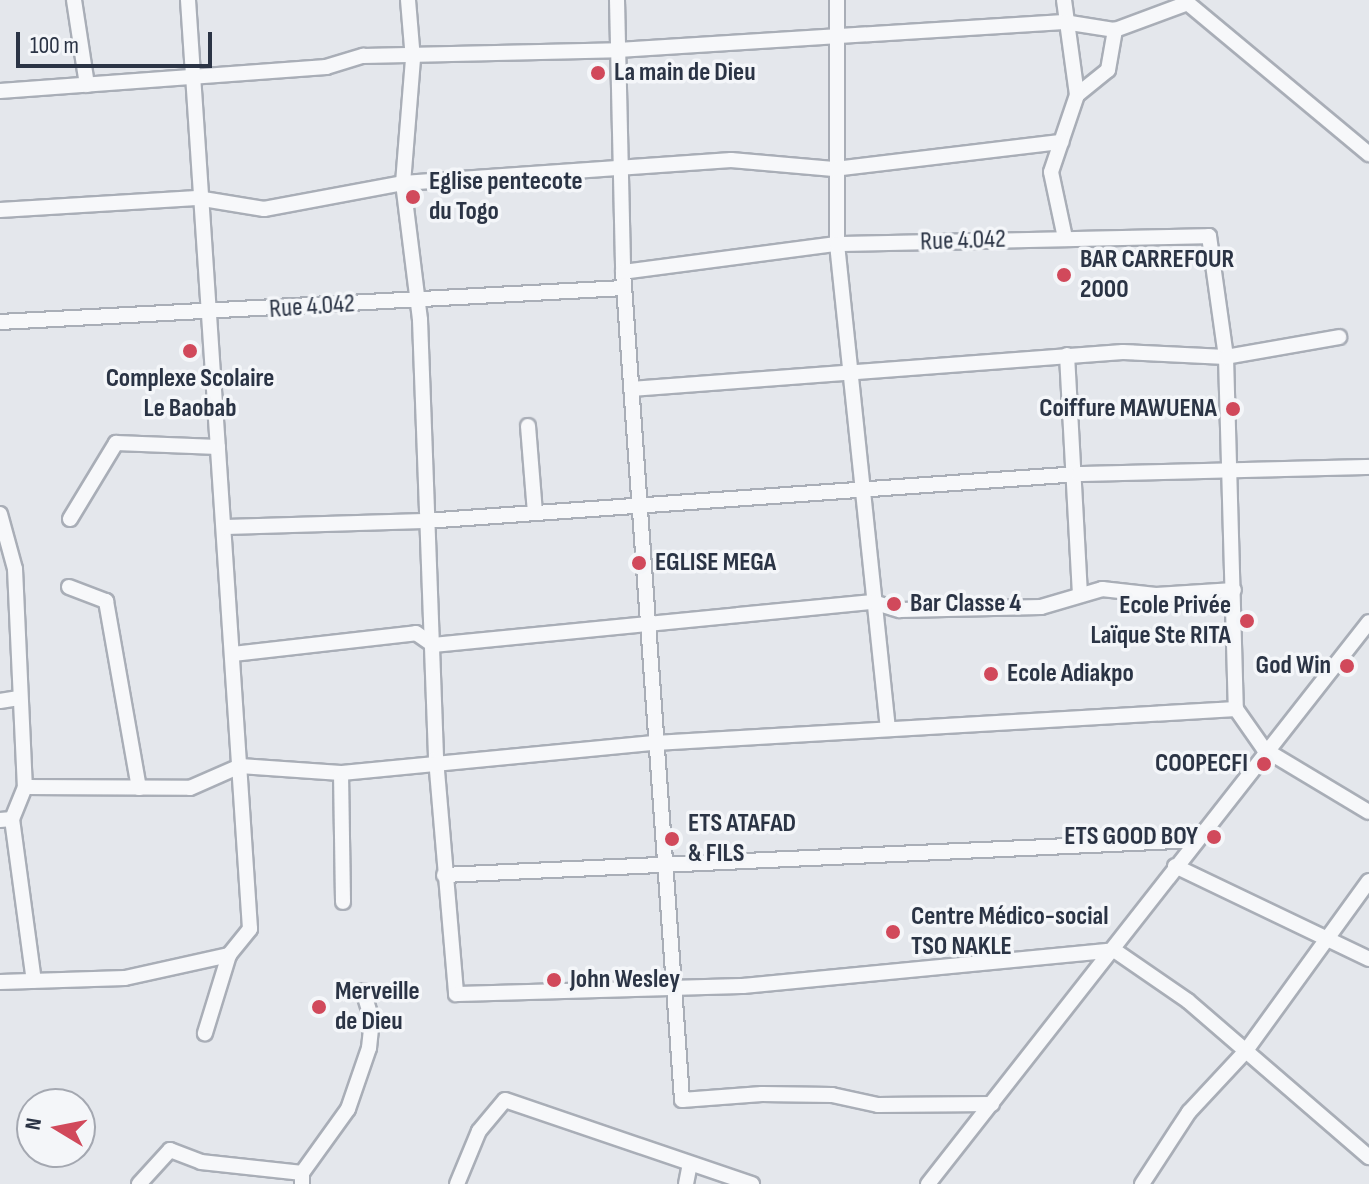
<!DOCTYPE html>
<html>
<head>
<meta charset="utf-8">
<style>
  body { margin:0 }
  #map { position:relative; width:1369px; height:1184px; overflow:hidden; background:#e4e7ec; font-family:"Sofia Sans Condensed",sans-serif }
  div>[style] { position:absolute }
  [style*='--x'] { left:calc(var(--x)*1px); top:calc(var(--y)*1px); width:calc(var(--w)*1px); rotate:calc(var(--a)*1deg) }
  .roads { filter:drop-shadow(2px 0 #a9aeb7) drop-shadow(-2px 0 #a9aeb7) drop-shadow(0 2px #a9aeb7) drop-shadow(0 -2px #a9aeb7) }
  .minor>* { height:14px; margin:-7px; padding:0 7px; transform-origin:7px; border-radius:7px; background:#f7f8fa }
  .dots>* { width:22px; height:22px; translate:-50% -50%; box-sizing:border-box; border:4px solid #f4f6f9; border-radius:50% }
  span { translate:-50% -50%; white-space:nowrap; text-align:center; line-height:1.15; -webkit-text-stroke:7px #f4f6f9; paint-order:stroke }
  .poi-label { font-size:26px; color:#2b3445; font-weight:700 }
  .left { translate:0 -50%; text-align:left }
  .right { translate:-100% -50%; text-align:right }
  .street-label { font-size:26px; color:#2b3445 }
  .north { position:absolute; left:16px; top:1088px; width:80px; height:80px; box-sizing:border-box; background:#f4f6f9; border:2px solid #a4a8b1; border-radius:50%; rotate:280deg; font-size:22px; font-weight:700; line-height:32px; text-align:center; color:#2b3445 }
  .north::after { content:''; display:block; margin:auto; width:28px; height:36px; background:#d1495b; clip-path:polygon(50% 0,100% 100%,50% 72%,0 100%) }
  .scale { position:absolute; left:16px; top:32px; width:196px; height:36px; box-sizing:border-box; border:4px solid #2b3445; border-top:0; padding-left:10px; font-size:24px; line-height:28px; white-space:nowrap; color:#2b3445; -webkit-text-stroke:6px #f4f6f9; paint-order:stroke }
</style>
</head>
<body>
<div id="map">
  <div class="roads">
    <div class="minor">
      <i style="--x:74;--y:0;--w:86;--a:81.3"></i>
      <i style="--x:188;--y:0;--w:931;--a:86.18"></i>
      <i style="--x:250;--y:929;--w:33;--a:129"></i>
      <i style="--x:229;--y:955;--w:82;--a:107.1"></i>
      <i style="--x:408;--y:0;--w:59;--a:85.2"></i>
      <i style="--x:413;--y:59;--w:124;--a:94.6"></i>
      <i style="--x:403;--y:183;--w:138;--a:82.9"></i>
      <i style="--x:420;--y:320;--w:439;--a:87.9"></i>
      <i style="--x:436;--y:759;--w:236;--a:85.1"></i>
      <i style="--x:456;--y:994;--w:287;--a:-1.6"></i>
      <i style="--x:743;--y:986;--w:373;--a:-5.5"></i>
      <i style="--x:1114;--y:950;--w:90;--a:34.6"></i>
      <i style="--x:1188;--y:1001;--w:239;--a:40.8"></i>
      <i style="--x:617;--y:0;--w:272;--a:88.7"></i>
      <i style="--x:623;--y:272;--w:830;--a:85.92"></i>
      <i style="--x:682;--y:1100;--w:80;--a:-4.3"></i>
      <i style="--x:762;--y:1094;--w:70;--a:0.8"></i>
      <i style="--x:832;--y:1095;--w:47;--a:12.3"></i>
      <i style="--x:878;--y:1105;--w:114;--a:-0.5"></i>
      <i style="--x:837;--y:0;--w:244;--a:90"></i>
      <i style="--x:837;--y:244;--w:487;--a:84"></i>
      <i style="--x:1064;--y:0;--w:96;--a:82.2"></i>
      <i style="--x:1077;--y:95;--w:81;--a:108.7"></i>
      <i style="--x:1051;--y:172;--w:67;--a:78"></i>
      <i style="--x:1184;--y:0;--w:241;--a:39.8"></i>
      <i style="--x:0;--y:91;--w:327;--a:-4.2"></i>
      <i style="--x:326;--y:67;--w:39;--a:-17"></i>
      <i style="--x:363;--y:56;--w:255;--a:-1.3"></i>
      <i style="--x:618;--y:50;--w:447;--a:-3.6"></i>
      <i style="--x:1064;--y:22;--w:52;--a:8.9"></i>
      <i style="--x:1115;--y:30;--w:78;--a:-20.3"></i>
      <i style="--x:1077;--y:95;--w:40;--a:-39"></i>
      <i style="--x:1108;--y:70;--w:41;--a:-80.1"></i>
      <i style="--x:0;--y:210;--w:197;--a:-3.5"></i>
      <i style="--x:197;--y:198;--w:68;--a:9.3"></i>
      <i style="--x:264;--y:209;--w:141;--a:-10.6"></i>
      <i style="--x:403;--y:183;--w:329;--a:-4"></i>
      <i style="--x:731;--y:160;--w:103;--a:5"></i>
      <i style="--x:834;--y:169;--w:229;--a:-6.8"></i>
      <i style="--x:623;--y:272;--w:216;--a:-7.5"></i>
      <i style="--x:837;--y:244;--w:372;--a:-1.2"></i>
      <i style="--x:1209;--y:236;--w:122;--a:82"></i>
      <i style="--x:1226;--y:357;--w:352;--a:88.4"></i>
      <i style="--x:0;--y:322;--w:625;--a:-3.12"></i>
      <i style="--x:1067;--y:355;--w:239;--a:86.9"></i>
      <i style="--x:631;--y:389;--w:493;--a:-4.3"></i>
      <i style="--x:1123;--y:352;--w:103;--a:2.8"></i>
      <i style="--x:1226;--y:357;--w:115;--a:-10"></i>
      <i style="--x:528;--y:426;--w:87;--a:85.4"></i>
      <i style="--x:0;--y:514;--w:57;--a:74.7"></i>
      <i style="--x:15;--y:569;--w:218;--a:87.4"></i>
      <i style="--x:25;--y:787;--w:35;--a:112"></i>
      <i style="--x:12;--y:819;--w:12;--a:175"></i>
      <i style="--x:70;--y:519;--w:89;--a:-58.8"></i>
      <i style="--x:116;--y:443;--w:102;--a:2.2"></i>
      <i style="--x:225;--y:527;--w:200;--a:-1.7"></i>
      <i style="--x:425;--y:521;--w:656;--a:-4.11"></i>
      <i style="--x:1079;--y:474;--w:290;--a:-1.4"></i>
      <i style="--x:69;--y:587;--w:40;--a:21"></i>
      <i style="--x:106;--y:601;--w:190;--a:80"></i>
      <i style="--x:233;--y:654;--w:184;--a:-6.5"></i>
      <i style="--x:416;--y:633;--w:21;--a:35"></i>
      <i style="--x:433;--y:645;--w:442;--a:-5.6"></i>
      <i style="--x:873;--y:602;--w:28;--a:17"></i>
      <i style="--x:900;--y:610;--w:141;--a:-1.2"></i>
      <i style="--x:1041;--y:607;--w:64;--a:-16.4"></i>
      <i style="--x:1102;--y:589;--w:54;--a:6.3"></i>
      <i style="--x:1156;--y:595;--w:78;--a:-3.7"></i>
      <i style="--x:0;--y:701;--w:19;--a:-9"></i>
      <i style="--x:341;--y:773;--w:129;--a:89.1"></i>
      <i style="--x:25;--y:787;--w:165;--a:0.3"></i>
      <i style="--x:190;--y:788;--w:55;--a:-23.7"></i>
      <i style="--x:240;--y:766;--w:101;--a:4"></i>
      <i style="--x:341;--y:773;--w:315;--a:-5.5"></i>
      <i style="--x:655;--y:743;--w:582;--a:-3.35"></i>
      <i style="--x:1236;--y:709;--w:49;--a:55"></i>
      <i style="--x:1264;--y:749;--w:122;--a:31"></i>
      <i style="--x:12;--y:819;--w:163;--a:82.3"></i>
      <i style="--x:1175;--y:866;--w:215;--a:25.6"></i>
      <i style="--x:444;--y:875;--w:753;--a:-2.66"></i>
      <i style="--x:0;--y:982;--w:125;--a:-1.8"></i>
      <i style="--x:125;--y:978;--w:107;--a:-12.5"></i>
      <i style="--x:139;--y:1184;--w:46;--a:-47.6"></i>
      <i style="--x:170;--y:1150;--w:33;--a:21"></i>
      <i style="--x:201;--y:1162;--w:102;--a:6.2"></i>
      <i style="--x:302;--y:1184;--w:11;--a:-90"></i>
      <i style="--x:302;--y:1173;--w:79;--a:-54.3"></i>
      <i style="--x:348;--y:1109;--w:65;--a:-71"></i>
      <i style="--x:369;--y:1048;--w:28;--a:-84"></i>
      <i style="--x:372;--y:1020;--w:30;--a:-107"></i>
      <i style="--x:457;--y:1184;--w:57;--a:-67.5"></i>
      <i style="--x:479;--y:1131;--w:40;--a:-50"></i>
      <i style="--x:505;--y:1100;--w:261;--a:18.8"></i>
      <i style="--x:686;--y:1184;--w:20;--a:-79"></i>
      <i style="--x:928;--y:1184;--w:714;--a:-51.88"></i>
      <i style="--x:1142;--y:1184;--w:86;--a:-56.9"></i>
      <i style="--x:1189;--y:1112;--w:82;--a:-47"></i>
      <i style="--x:1245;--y:1052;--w:211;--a:-54.1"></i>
    </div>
  </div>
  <div class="dots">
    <i style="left:598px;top:73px;background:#d1495b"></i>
    <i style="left:413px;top:197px;background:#d1495b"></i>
    <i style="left:1064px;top:275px;background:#d1495b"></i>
    <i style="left:190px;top:351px;background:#d1495b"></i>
    <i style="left:1233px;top:409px;background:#d1495b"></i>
    <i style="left:639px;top:563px;background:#d1495b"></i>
    <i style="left:894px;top:604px;background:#d1495b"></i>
    <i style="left:1247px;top:621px;background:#d1495b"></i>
    <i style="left:1347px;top:666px;background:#d1495b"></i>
    <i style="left:991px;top:674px;background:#d1495b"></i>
    <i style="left:1264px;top:764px;background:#d1495b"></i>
    <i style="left:1214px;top:837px;background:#d1495b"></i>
    <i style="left:672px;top:839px;background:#d1495b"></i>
    <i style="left:893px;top:932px;background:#d1495b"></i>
    <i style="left:554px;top:980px;background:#d1495b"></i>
    <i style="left:319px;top:1007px;background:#d1495b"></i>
  </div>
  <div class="poi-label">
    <span class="left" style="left:614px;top:73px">La main de Dieu</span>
    <span class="left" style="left:429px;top:197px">Eglise pentecote<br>du Togo</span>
    <span class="left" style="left:1080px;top:275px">BAR CARREFOUR<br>2000</span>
    <span style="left:190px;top:394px">Complexe Scolaire<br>Le Baobab</span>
    <span class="right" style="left:1217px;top:409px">Coiffure MAWUENA</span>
    <span class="left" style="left:655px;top:563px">EGLISE MEGA</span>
    <span class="left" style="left:910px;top:604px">Bar Classe 4</span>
    <span class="right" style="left:1231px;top:621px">Ecole Privée<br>Laïque Ste RITA</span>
    <span class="right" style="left:1331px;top:666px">God Win</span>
    <span class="left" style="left:1007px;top:674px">Ecole Adiakpo</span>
    <span class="right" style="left:1248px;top:764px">COOPECFI</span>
    <span class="left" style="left:688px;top:839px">ETS ATAFAD<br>&amp; FILS</span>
    <span class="right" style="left:1198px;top:837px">ETS GOOD BOY</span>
    <span class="left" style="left:911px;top:932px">Centre Médico-social<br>TSO NAKLE</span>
    <span class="left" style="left:570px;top:980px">John Wesley</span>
    <span class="left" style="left:335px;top:1007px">Merveille<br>de Dieu</span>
  </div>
  <div class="street-label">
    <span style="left:963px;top:241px;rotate:-2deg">Rue 4.042</span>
    <span style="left:312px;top:307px;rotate:-4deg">Rue 4.042</span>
  </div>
  <div class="north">N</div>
  <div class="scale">100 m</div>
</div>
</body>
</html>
